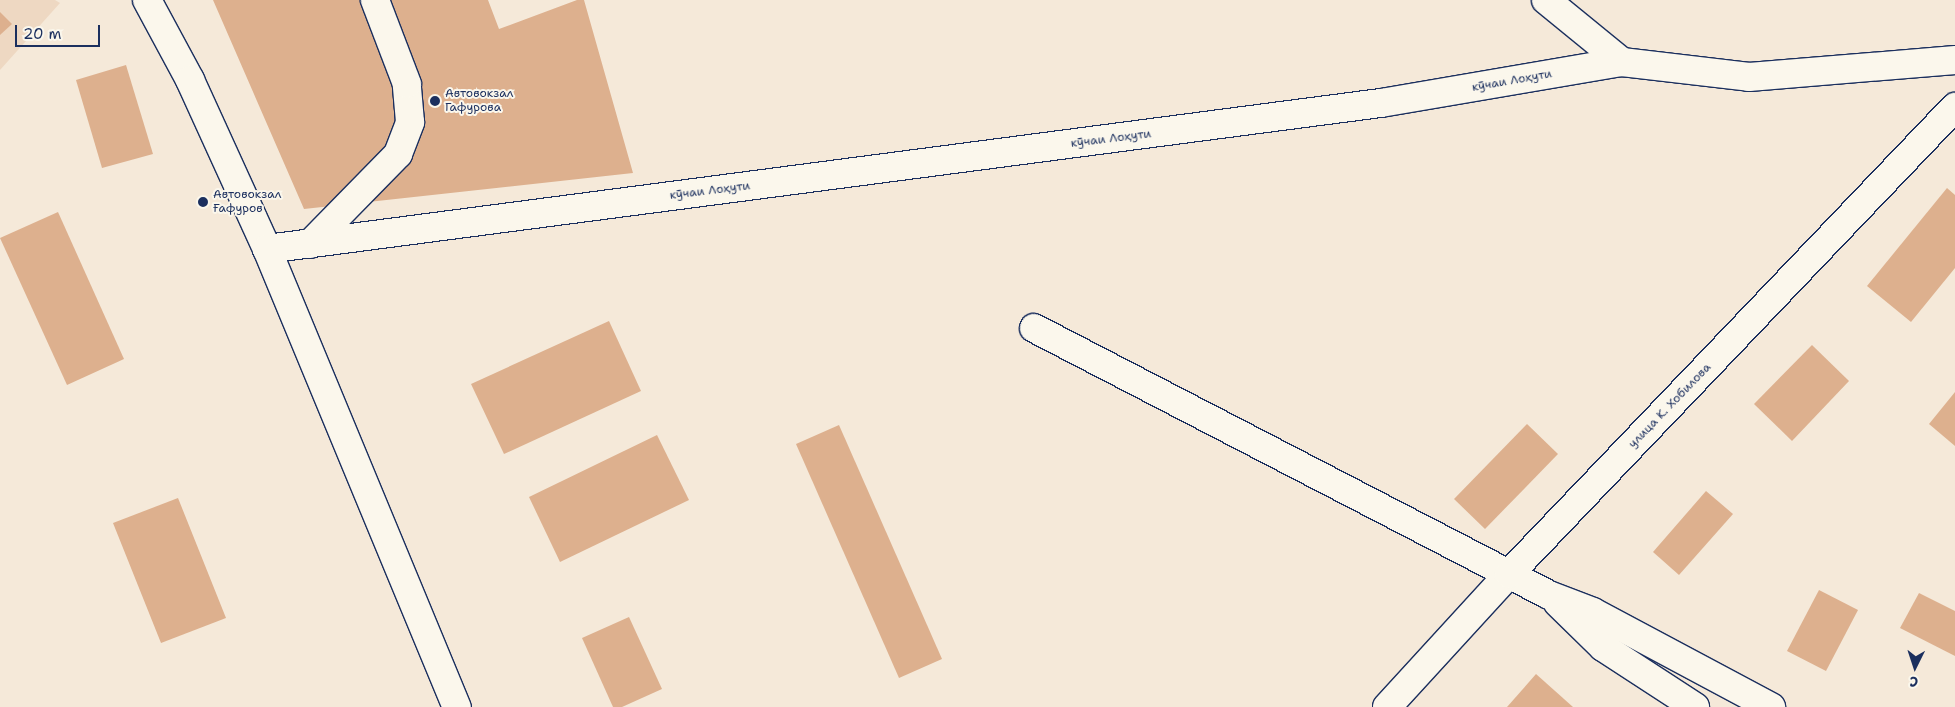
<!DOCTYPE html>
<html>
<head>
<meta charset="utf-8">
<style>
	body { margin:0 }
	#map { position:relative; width:1955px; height:707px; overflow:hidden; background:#f5e9d9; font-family:"Shantell Sans",sans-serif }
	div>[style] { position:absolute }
	.built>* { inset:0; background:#eed8c2 }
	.building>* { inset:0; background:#ddb08e }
	.roads { filter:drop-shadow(1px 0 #1b2f5e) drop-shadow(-1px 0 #1b2f5e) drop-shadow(0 1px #1b2f5e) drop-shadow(0 -1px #1b2f5e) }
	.minor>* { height:28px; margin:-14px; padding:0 14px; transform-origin:14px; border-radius:14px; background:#fbf7ec }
	.dots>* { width:14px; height:14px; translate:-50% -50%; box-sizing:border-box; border:2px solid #fbf7ec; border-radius:50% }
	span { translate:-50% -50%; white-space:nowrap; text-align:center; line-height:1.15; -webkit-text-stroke:4px #fbf7ec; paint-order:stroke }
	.street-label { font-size:12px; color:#1b2f5e }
	.poi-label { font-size:12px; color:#1b2f5e }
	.left { translate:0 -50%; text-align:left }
	.north { position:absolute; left:1890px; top:642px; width:50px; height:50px; -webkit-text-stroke:4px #fbf7ec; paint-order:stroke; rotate:184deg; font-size:14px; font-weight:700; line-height:20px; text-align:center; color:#1b2f5e }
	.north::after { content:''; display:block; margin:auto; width:18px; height:22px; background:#1b2f5e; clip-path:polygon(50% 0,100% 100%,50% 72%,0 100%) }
	.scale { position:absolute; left:15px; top:25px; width:85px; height:22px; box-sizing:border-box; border:2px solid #1b2f5e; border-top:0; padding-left:6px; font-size:15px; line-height:18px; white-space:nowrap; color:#1b2f5e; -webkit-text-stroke:4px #fbf7ec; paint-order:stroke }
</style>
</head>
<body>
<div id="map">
	<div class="built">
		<div style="clip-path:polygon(0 0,55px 0,60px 3px,0 70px)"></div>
	</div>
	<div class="building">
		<div style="clip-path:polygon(213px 0,488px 0,499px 29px,577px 0,584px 0,633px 173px,304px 209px)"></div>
		<div style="clip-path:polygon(0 12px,12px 24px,0 35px)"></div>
		<div style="clip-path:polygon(126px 65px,153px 154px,102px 168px,76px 80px)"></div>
		<div style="clip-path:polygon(1947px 188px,1955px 195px,1955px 268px,1911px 322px,1867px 286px)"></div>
		<div style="clip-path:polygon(58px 212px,124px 359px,67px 385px,0 238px)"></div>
		<div style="clip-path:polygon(609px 321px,641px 391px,504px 454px,471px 384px)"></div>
		<div style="clip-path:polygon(1812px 345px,1849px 381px,1792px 441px,1754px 404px)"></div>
		<div style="clip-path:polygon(1955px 392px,1955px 446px,1929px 424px)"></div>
		<div style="clip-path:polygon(1527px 424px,1558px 454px,1485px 529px,1454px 499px)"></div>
		<div style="clip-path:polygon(839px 425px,942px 659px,899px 678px,796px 444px)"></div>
		<div style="clip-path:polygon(657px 435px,689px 500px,560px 562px,529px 497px)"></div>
		<div style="clip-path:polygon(1706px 491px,1733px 514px,1679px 575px,1653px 552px)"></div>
		<div style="clip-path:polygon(178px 498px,226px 618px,161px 643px,113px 523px)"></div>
		<div style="clip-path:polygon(1819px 590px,1858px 610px,1826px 671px,1787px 651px)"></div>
		<div style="clip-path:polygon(1919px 593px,1955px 611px,1955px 656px,1900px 628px)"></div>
		<div style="clip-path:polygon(629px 617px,662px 689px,622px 707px,613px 707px,582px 638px)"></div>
		<div style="clip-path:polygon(1536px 674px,1573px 707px,1507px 707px)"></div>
	</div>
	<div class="roads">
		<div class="minor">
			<div style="left:147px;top:0;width:91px;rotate:61.7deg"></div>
			<div style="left:190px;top:80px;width:186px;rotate:65.5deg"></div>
			<div style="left:267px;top:249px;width:496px;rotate:67.5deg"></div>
			<div style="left:1546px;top:0;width:98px;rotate:39.2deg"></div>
			<div style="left:310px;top:244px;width:126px;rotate:-45.6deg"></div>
			<div style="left:398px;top:154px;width:34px;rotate:-69deg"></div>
			<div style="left:410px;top:122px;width:38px;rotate:-95deg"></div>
			<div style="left:407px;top:84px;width:90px;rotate:-110.9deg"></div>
			<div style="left:267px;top:249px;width:1124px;rotate:-7.47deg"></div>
			<div style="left:1381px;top:103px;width:244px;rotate:-9.7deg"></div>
			<div style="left:1622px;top:62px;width:128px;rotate:6.7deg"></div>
			<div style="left:1749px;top:77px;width:207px;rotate:-4.7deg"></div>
			<div style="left:1034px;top:328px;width:580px;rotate:27.4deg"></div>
			<div style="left:1549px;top:595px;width:47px;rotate:21.1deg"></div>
			<div style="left:1593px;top:612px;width:202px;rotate:28.1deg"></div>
			<div style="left:1558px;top:603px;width:63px;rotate:44.4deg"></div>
			<div style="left:1603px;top:647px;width:110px;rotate:33.1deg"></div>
			<div style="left:1387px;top:707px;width:180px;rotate:-47.5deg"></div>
			<div style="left:1509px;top:574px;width:646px;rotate:-46.32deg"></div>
		</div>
	</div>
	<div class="dots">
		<div style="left:435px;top:101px;background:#1b2f5e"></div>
		<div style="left:203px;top:202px;background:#1b2f5e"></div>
	</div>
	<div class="street-label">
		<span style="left:1512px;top:81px;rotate:-10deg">кӯчаи Лоҳути</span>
		<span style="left:1111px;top:139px;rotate:-7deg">кӯчаи Лоҳути</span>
		<span style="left:710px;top:191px;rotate:-7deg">кӯчаи Лоҳути</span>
		<span style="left:1670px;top:406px;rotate:-46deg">улица К. Хобилова</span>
	</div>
	<div class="poi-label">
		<span class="left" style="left:445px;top:101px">Автовокзал<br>Гафурова</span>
		<span class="left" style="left:213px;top:202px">Автовокзал<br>Ғафуров</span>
	</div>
	<div class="north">С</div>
	<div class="scale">20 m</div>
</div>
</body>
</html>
